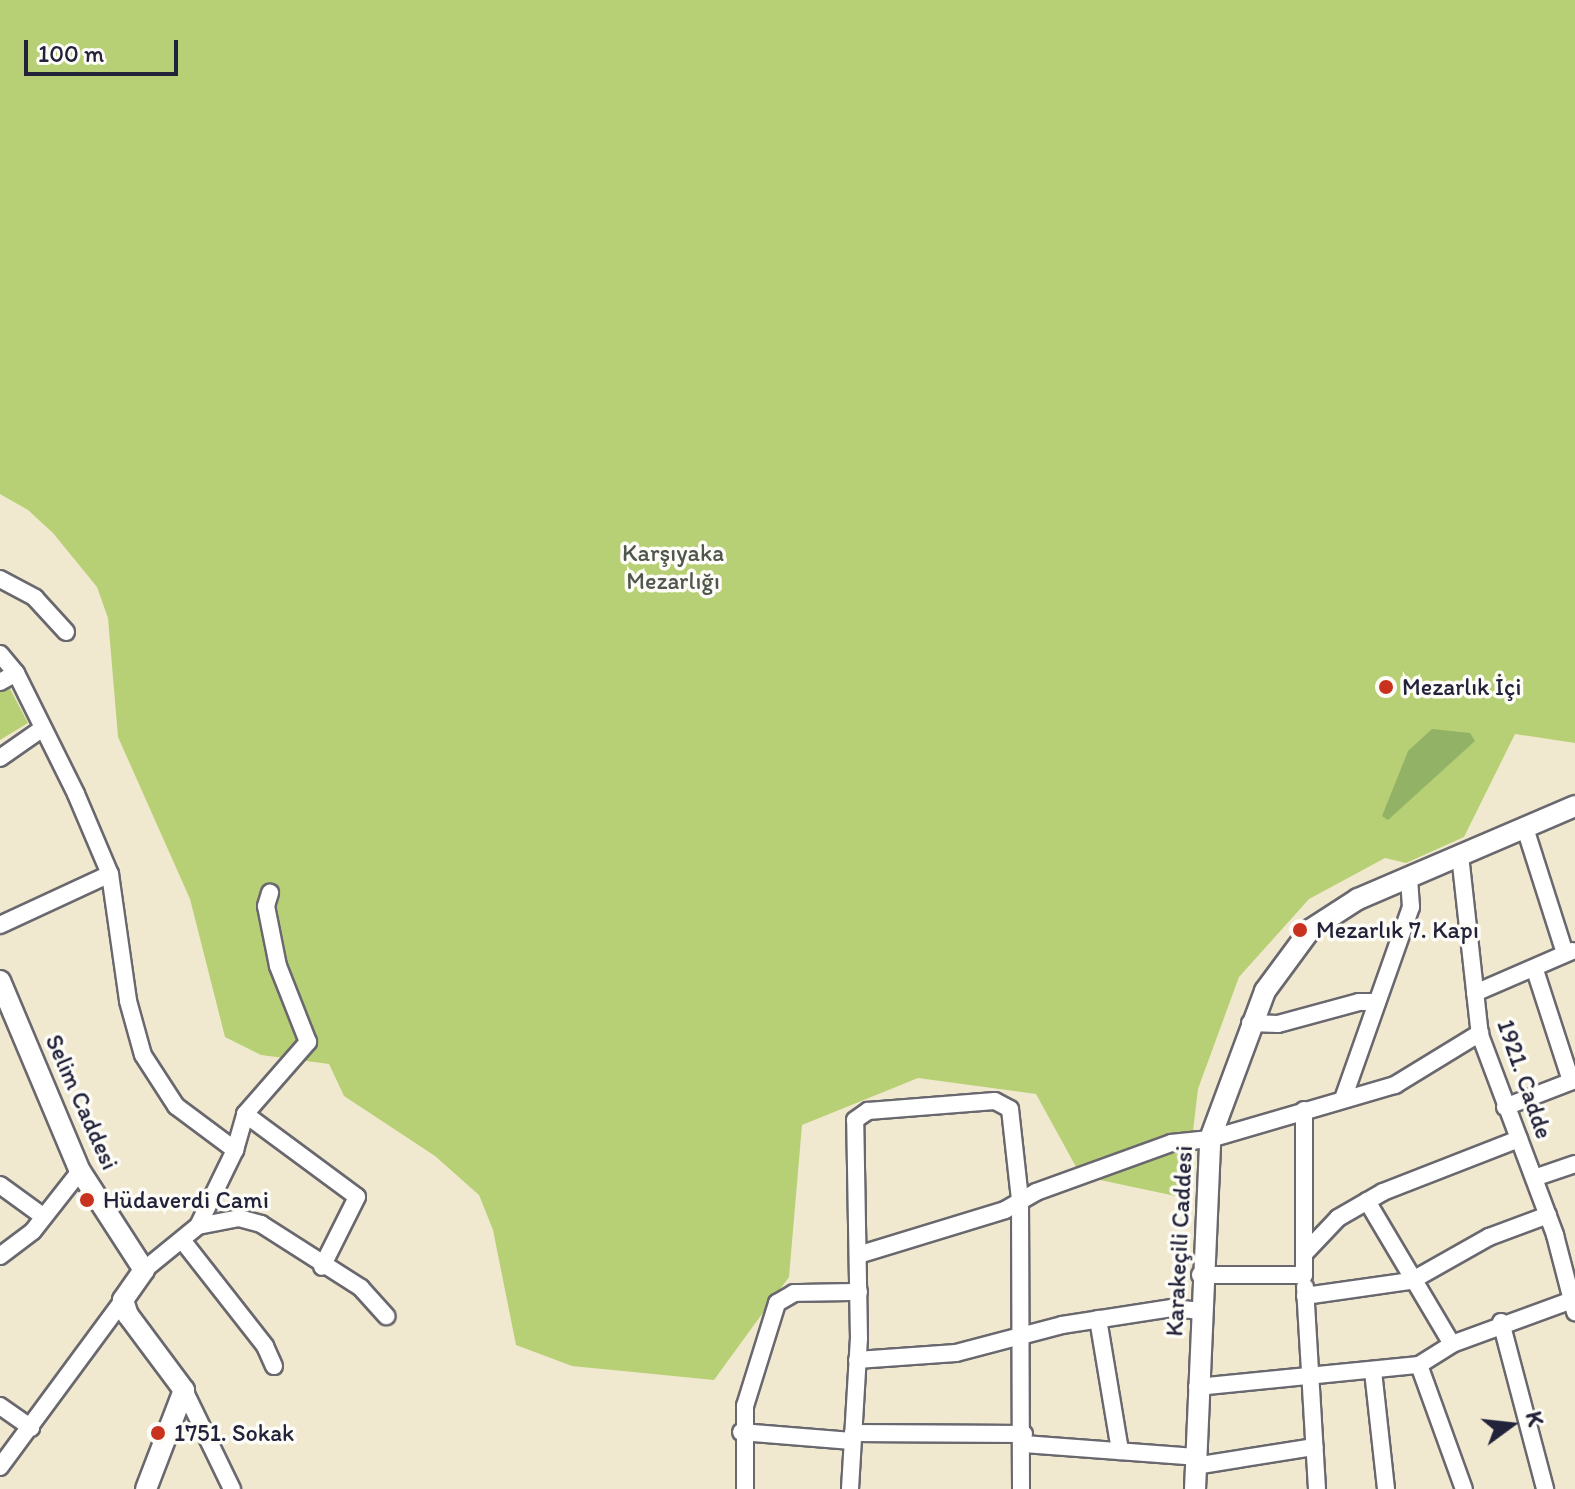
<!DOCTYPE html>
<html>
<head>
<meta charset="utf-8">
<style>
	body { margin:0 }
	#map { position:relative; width:1575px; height:1489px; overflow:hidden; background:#f0e9cf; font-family:Itim,sans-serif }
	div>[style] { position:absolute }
	.green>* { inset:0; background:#b8d075 }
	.forest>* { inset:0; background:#92b266 }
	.roads { filter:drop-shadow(2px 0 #6a686f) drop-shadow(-2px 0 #6a686f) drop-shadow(0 2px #6a686f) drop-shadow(0 -2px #6a686f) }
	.minor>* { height:16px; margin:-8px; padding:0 8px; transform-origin:8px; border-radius:8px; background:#fff }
	.major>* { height:20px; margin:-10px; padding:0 10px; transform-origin:10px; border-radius:10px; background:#fff }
	.dots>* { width:22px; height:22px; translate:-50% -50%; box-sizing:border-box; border:4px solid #fdfcf7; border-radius:50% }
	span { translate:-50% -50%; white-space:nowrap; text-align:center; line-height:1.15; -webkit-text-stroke:7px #fdfcf7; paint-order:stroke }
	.park-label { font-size:24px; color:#4f564c }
	.poi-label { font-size:24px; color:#22223b }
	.left { translate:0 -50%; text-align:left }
	.street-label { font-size:24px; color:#22223b }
	.north { position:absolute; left:1471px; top:1385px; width:80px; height:80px; -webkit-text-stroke:6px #fdfcf7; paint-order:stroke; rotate:75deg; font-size:22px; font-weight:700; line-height:32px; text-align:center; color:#22223b }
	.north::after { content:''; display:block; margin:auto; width:28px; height:36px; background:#22223b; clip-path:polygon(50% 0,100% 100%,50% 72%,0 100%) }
	.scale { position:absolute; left:24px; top:40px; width:154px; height:36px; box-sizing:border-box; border:4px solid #22223b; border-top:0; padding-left:10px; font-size:24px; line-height:28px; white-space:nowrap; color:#22223b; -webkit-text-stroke:6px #fdfcf7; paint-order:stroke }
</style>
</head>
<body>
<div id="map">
	<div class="green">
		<div style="clip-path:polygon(0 0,1575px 0,1575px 743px,1515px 734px,1464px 837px,1406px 863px,1385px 858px,1309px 899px,1239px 977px,1198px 1089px,1185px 1198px,1081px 1176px,1036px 1094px,918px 1078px,802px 1125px,789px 1277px,714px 1380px,572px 1366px,516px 1345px,493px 1230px,479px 1195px,435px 1156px,344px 1096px,329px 1064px,261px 1055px,225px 1037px,190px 899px,118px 737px,108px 618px,97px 587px,53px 533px,28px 510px,0 494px)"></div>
		<div style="clip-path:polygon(8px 685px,28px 723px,0 740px,0 689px)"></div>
	</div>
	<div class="forest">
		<div style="clip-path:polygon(1432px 729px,1470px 733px,1475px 741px,1388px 820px,1382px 816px,1408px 751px)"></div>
	</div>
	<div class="roads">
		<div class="minor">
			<div style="left:0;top:579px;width:40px;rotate:28deg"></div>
			<div style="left:35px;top:598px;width:46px;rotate:47.6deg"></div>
			<div style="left:0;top:654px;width:25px;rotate:50deg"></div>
			<div style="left:16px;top:673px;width:135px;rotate:63.6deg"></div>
			<div style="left:76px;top:794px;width:87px;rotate:67deg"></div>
			<div style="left:110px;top:874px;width:128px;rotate:81.9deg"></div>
			<div style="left:128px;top:1001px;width:56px;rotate:74.5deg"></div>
			<div style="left:143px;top:1055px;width:61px;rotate:57.1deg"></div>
			<div style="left:176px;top:1106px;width:74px;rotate:36.7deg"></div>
			<div style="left:0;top:682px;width:18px;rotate:-29deg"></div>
			<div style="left:0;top:758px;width:52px;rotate:-34.9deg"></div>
			<div style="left:1525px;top:828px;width:131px;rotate:72.3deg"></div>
			<div style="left:1460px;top:855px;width:181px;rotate:83.7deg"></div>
			<div style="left:1480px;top:1035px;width:214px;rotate:69.4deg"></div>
			<div style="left:1555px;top:1235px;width:80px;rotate:75.4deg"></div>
			<div style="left:0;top:925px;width:121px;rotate:-24.9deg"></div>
			<div style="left:1535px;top:970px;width:117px;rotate:72deg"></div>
			<div style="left:1475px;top:993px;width:106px;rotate:-23.4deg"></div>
			<div style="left:1250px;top:1023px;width:28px;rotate:2deg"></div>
			<div style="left:1278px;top:1024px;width:84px;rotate:-15.2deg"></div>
			<div style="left:1359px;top:1002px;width:18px"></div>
			<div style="left:1343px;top:1099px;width:204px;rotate:-70.5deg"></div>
			<div style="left:1411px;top:907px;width:30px;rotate:-94deg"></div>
			<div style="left:1505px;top:1107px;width:75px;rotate:-21.1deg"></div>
			<div style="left:1304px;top:1110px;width:144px;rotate:90deg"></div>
			<div style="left:245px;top:1114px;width:96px;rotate:-48.8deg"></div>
			<div style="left:308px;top:1042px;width:82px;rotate:-111.5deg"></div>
			<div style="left:278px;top:966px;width:61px;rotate:-101.3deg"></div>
			<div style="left:266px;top:906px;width:14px;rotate:-73deg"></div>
			<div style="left:1534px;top:1178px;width:43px;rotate:-18.9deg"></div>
			<div style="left:0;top:1185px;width:54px;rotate:36deg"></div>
			<div style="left:1367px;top:1201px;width:166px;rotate:59.3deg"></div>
			<div style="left:198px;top:1226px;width:85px;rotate:-64deg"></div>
			<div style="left:235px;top:1150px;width:37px;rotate:-74deg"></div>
			<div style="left:245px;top:1114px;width:139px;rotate:36.5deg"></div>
			<div style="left:357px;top:1197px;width:78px;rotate:116.6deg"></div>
			<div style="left:182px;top:1240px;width:135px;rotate:51.9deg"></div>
			<div style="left:265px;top:1346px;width:22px;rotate:66deg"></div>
			<div style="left:858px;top:1255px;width:154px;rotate:-17deg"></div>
			<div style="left:1005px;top:1210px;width:36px;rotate:-30deg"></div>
			<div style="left:1036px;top:1192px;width:144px;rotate:-19.9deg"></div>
			<div style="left:1171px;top:1143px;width:39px;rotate:-6deg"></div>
			<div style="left:1210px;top:1139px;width:193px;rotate:-16.3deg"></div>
			<div style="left:1395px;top:1085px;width:100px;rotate:-31.5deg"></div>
			<div style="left:0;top:1256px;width:41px;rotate:-37.1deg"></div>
			<div style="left:33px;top:1231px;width:76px;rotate:-51.9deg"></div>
			<div style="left:144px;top:1270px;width:70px;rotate:-39.2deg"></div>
			<div style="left:198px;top:1226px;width:42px;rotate:-11deg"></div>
			<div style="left:239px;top:1218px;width:23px;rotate:15deg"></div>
			<div style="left:261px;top:1224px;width:119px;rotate:32.6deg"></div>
			<div style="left:361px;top:1288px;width:38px;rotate:48deg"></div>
			<div style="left:1200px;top:1275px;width:104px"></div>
			<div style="left:1304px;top:1275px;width:21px;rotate:-90deg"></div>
			<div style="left:1304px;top:1254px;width:50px;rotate:-46.6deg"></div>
			<div style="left:1338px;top:1218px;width:52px;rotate:-30deg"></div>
			<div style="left:1383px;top:1192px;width:146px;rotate:-21.3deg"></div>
			<div style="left:1305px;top:1287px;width:202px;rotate:86.6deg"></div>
			<div style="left:1305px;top:1296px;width:107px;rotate:-8.1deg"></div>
			<div style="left:1411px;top:1281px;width:90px;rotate:-29.4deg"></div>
			<div style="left:1489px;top:1237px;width:63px;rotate:-20.4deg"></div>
			<div style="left:1098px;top:1319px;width:134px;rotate:80.5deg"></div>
			<div style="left:1501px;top:1322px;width:173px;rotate:75.2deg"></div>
			<div style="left:857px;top:1360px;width:99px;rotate:-4deg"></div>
			<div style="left:956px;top:1353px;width:110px;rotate:-14.8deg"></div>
			<div style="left:1062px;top:1325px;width:111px;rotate:-8.8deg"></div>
			<div style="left:1172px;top:1308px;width:27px;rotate:6deg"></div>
			<div style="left:1419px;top:1365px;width:132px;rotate:70.1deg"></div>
			<div style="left:1373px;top:1371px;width:119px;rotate:83.7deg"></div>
			<div style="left:1197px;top:1387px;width:223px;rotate:-5.7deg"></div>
			<div style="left:1419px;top:1365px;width:39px;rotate:-32deg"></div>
			<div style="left:1452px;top:1344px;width:128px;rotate:-20.1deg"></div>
			<div style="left:184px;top:1390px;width:110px;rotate:64.1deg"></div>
			<div style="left:0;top:1406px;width:38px;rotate:35deg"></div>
			<div style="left:741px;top:1432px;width:111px;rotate:4.6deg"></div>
			<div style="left:853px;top:1433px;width:171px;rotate:0.3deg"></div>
			<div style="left:1024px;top:1444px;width:172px;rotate:4.3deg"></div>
			<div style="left:1195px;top:1466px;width:121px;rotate:-9.1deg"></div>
			<div style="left:0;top:1467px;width:207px;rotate:-53.6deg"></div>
			<div style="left:745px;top:1489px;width:83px;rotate:-90deg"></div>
			<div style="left:745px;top:1406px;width:108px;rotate:-72.7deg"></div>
			<div style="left:777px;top:1303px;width:20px;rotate:-30deg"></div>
			<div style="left:794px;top:1293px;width:65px;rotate:-0.9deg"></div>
			<div style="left:850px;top:1489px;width:150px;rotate:-86.6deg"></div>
			<div style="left:859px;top:1339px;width:219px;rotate:-91deg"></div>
			<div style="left:855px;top:1120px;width:16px;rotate:-35deg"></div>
			<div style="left:868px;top:1111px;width:127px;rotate:-4.5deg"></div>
			<div style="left:995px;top:1101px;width:17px;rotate:28deg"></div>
			<div style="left:1010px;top:1109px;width:92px;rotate:83.7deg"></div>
			<div style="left:1020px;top:1200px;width:289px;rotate:89.8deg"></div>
		</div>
		<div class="major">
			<div style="left:0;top:981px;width:206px;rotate:67.2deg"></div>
			<div style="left:80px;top:1171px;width:118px;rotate:57.1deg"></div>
			<div style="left:144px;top:1270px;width:37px;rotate:125deg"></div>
			<div style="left:123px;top:1300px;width:16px;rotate:72deg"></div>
			<div style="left:128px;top:1315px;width:94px;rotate:53.3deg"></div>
			<div style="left:184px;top:1390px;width:106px;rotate:111deg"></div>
			<div style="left:1195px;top:1489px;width:350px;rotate:-87.5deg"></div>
			<div style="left:1210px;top:1139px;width:158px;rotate:-69.6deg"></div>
			<div style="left:1265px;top:991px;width:76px;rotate:-53.6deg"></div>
			<div style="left:1310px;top:930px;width:57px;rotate:-32.9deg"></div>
			<div style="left:1358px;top:899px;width:236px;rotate:-23.2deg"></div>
		</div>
	</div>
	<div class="dots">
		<div style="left:1386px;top:687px;background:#c8321e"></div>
		<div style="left:1300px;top:930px;background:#c8321e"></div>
		<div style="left:87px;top:1200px;background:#c8321e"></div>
		<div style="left:158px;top:1433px;background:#c8321e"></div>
	</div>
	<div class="park-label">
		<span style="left:673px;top:567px">Karşıyaka<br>Mezarlığı</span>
	</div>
	<div class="poi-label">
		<span class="left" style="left:1402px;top:687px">Mezarlık İçi</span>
		<span class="left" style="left:1316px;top:930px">Mezarlık 7. Kapı</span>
		<span class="left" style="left:103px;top:1200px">Hüdaverdi Cami</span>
		<span class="left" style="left:174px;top:1433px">1751. Sokak</span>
	</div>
	<div class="street-label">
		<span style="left:1525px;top:1079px;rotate:71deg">1921. Cadde</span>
		<span style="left:82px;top:1102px;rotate:66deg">Selim Caddesi</span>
		<span style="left:1179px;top:1241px;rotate:-87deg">Karakeçili Caddesi</span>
	</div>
	<div class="north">K</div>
	<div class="scale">100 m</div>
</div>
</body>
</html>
